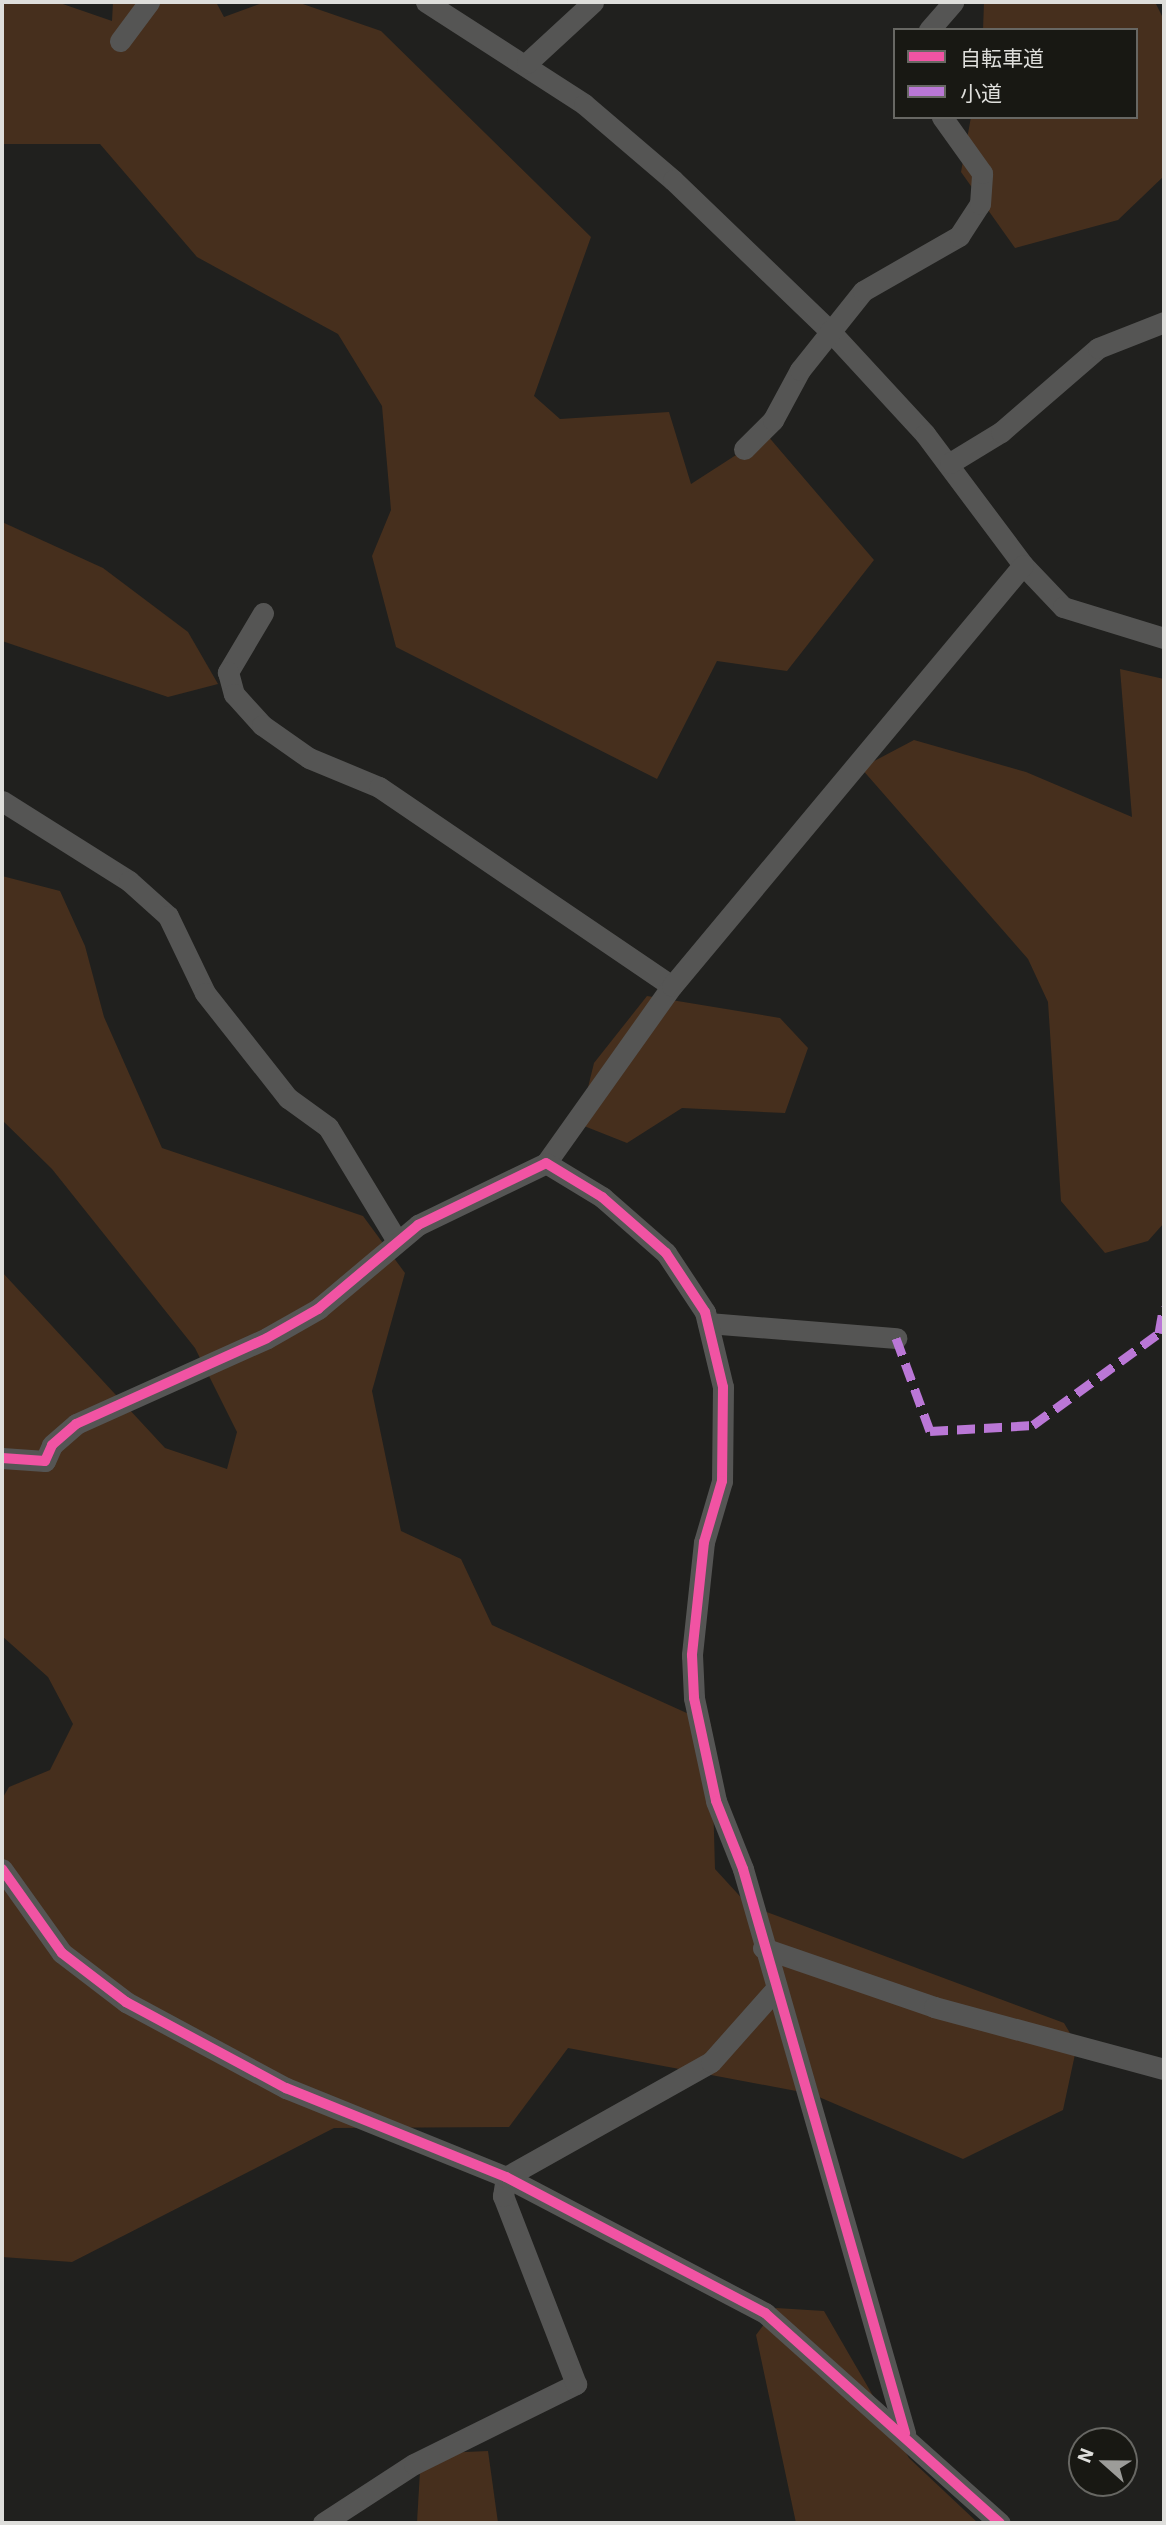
<!DOCTYPE html>
<html>
<head>
<meta charset="utf-8">
<style>
	body { margin:0 }
	#map { position:relative; width:1166px; height:2525px; overflow:hidden; background:#20201e; font-family:"IBM Plex Sans","Noto Sans JP",sans-serif }
	div>[style] { position:absolute }
	.green>* { inset:0; background:#462f1d }
	.street>* { height:21px; margin:-10.5px; padding:0 10.5px; transform-origin:10.5px; border-radius:10.5px; background:#555554 }
	.quiet>* { height:9px; margin-top:-4.5px; transform-origin:0; background:repeating-linear-gradient(90deg,#ba77d6 0 18px,transparent 0 27px) }
	.cycleway>* { height:10px; margin:-5px; padding:0 5px; transform-origin:5px; border-radius:5px; background:#f153a3 }
	span { translate:-50% -50%; white-space:nowrap; text-align:center; line-height:1.15; -webkit-text-stroke:5px #181813; paint-order:stroke }
	.frame { position:absolute; inset:0; border:4px solid #dededb; pointer-events:none }
	.legend { position:absolute; left:893px; top:28px; width:245px; height:91px; box-sizing:border-box; background:#181813; border:2px solid #676763; margin:0; padding:9px 12px; list-style:none; font-size:21px; color:#dededb }
	.legend li { display:flex; align-items:center; gap:14px; height:35px }
	.legend b { width:35px; border:2px solid #676763 }
	.north { position:absolute; left:1068px; top:2427px; width:70px; height:70px; box-sizing:border-box; background:#181813; border:2px solid #676763; border-radius:50%; rotate:291deg; font-size:19px; font-weight:700; line-height:28px; text-align:center; color:#dededb }
	.north::after { content:''; display:block; margin:auto; width:24px; height:32px; background:#9c9c99; clip-path:polygon(50% 0,100% 100%,50% 72%,0 100%) }
</style>
</head>
<body>
<div id="map">
	<div class="green">
		<div style="clip-path:polygon(2px 2px,57px 2px,112px 21px,113px 2px,216px 2px,224px 17px,265px 2px,297px 2px,381px 31px,591px 237px,534px 396px,560px 419px,669px 412px,691px 484px,767px 435px,874px 560px,787px 671px,717px 661px,657px 779px,396px 647px,372px 556px,391px 510px,382px 406px,338px 334px,197px 257px,100px 144px,2px 144px)"></div>
		<div style="clip-path:polygon(984px 2px,1155px 2px,1164px 20px,1164px 176px,1118px 220px,1015px 248px,961px 172px,971px 117px,1136px 117px,1136px 30px,983px 30px)"></div>
		<div style="clip-path:polygon(2px 522px,103px 568px,188px 632px,218px 684px,168px 697px,2px 641px)"></div>
		<div style="clip-path:polygon(1120px 669px,1164px 679px,1164px 1223px,1148px 1241px,1105px 1253px,1061px 1201px,1048px 1002px,1028px 959px,861px 768px,914px 740px,1026px 772px,1132px 817px)"></div>
		<div style="clip-path:polygon(2px 876px,60px 891px,85px 946px,104px 1017px,162px 1148px,363px 1216px,405px 1273px,372px 1391px,401px 1531px,461px 1559px,492px 1625px,711px 1724px,715px 1869px,748px 1905px,1064px 2023px,1077px 2045px,1063px 2110px,963px 2159px,812px 2094px,568px 2048px,509px 2127px,334px 2128px,72px 2262px,2px 2257px,2px 1799px,9px 1787px,50px 1770px,73px 1724px,48px 1677px,2px 1636px,2px 1272px,165px 1448px,227px 1469px,237px 1432px,195px 1348px,52px 1169px,2px 1120px)"></div>
		<div style="clip-path:polygon(647px 996px,780px 1018px,808px 1048px,785px 1113px,682px 1108px,627px 1143px,579px 1124px,594px 1063px)"></div>
		<div style="clip-path:polygon(776px 2308px,824px 2311px,909px 2458px,978px 2523px,796px 2523px,756px 2335px)"></div>
		<div style="clip-path:polygon(488px 2451px,498px 2523px,417px 2523px,421px 2454px)"></div>
	</div>
	<div class="street">
		<div style="left:426px;top:2px;width:188px;rotate:32.8deg"></div>
		<div style="left:584px;top:104px;width:117px;rotate:40.5deg"></div>
		<div style="left:673px;top:180px;width:218px;rotate:43.9deg"></div>
		<div style="left:830px;top:331px;width:140px;rotate:47.3deg"></div>
		<div style="left:925px;top:434px;width:164px;rotate:53.2deg"></div>
		<div style="left:1023px;top:565px;width:58px;rotate:46.4deg"></div>
		<div style="left:1063px;top:607px;width:106px;rotate:17.1deg"></div>
		<div style="left:929px;top:30px;width:37px;rotate:-49deg"></div>
		<div style="left:120px;top:41px;width:49px;rotate:-53.4deg"></div>
		<div style="left:527px;top:63px;width:90px;rotate:-42.7deg"></div>
		<div style="left:744px;top:449px;width:41px;rotate:-45deg"></div>
		<div style="left:773px;top:420px;width:57px;rotate:-61.6deg"></div>
		<div style="left:800px;top:370px;width:101px;rotate:-51.4deg"></div>
		<div style="left:863px;top:291px;width:111px;rotate:-29.8deg"></div>
		<div style="left:959px;top:236px;width:38px;rotate:-57deg"></div>
		<div style="left:980px;top:204px;width:31px;rotate:-86deg"></div>
		<div style="left:982px;top:173px;width:69px;rotate:-125.5deg"></div>
		<div style="left:950px;top:463px;width:60px;rotate:-31.3deg"></div>
		<div style="left:1001px;top:432px;width:128px;rotate:-40.9deg"></div>
		<div style="left:1098px;top:348px;width:71px;rotate:-21.5deg"></div>
		<div style="left:263px;top:613px;width:69px;rotate:120.7deg"></div>
		<div style="left:228px;top:672px;width:23px;rotate:75deg"></div>
		<div style="left:234px;top:694px;width:42px;rotate:47.9deg"></div>
		<div style="left:262px;top:725px;width:57px;rotate:35.1deg"></div>
		<div style="left:309px;top:758px;width:76px;rotate:22.5deg"></div>
		<div style="left:379px;top:787px;width:354px;rotate:34.2deg"></div>
		<div style="left:2px;top:801px;width:150px;rotate:32.2deg"></div>
		<div style="left:129px;top:881px;width:52px;rotate:41.9deg"></div>
		<div style="left:168px;top:916px;width:85px;rotate:64.3deg"></div>
		<div style="left:205px;top:993px;width:134px;rotate:51.7deg"></div>
		<div style="left:288px;top:1098px;width:49px;rotate:35.9deg"></div>
		<div style="left:328px;top:1127px;width:133px;rotate:58.8deg"></div>
		<div style="left:546px;top:1163px;width:217px;rotate:-54.6deg"></div>
		<div style="left:672px;top:986px;width:548px;rotate:-50.18deg"></div>
		<div style="left:708px;top:1323px;width:189px;rotate:4.6deg"></div>
		<div style="left:2px;top:1458px;width:43px;rotate:4deg"></div>
		<div style="left:45px;top:1461px;width:17px;rotate:-66deg"></div>
		<div style="left:52px;top:1445px;width:32px;rotate:-41deg"></div>
		<div style="left:76px;top:1424px;width:209px;rotate:-24.2deg"></div>
		<div style="left:267px;top:1338px;width:59px;rotate:-29.6deg"></div>
		<div style="left:318px;top:1309px;width:131px;rotate:-40deg"></div>
		<div style="left:418px;top:1225px;width:142px;rotate:-25.8deg"></div>
		<div style="left:546px;top:1163px;width:66px;rotate:31.3deg"></div>
		<div style="left:602px;top:1197px;width:85px;rotate:41.2deg"></div>
		<div style="left:666px;top:1253px;width:71px;rotate:56.5deg"></div>
		<div style="left:705px;top:1312px;width:77px;rotate:76.5deg"></div>
		<div style="left:723px;top:1387px;width:94px;rotate:90.6deg"></div>
		<div style="left:722px;top:1481px;width:64px;rotate:106.4deg"></div>
		<div style="left:704px;top:1542px;width:114px;rotate:96.1deg"></div>
		<div style="left:692px;top:1655px;width:43px;rotate:87.3deg"></div>
		<div style="left:694px;top:1698px;width:105px;rotate:77.9deg"></div>
		<div style="left:716px;top:1801px;width:73px;rotate:68.3deg"></div>
		<div style="left:743px;top:1869px;width:587px;rotate:73.97deg"></div>
		<div style="left:2px;top:1869px;width:103px;rotate:54.5deg"></div>
		<div style="left:62px;top:1953px;width:81px;rotate:37.4deg"></div>
		<div style="left:126px;top:2002px;width:182px;rotate:28.3deg"></div>
		<div style="left:286px;top:2088px;width:237px;rotate:22deg"></div>
		<div style="left:506px;top:2177px;width:293px;rotate:27.7deg"></div>
		<div style="left:765px;top:2313px;width:315px;rotate:41.8deg"></div>
		<div style="left:763px;top:1948px;width:181px;rotate:19deg"></div>
		<div style="left:934px;top:2007px;width:238px;rotate:15.1deg"></div>
		<div style="left:323px;top:2523px;width:108px;rotate:-33deg"></div>
		<div style="left:414px;top:2464px;width:181px;rotate:-26.3deg"></div>
		<div style="left:576px;top:2384px;width:202px;rotate:-111.2deg"></div>
		<div style="left:503px;top:2196px;width:19px;rotate:-81deg"></div>
		<div style="left:506px;top:2177px;width:235px;rotate:-29.3deg"></div>
		<div style="left:711px;top:2062px;width:95px;rotate:-48.4deg"></div>
	</div>
	<div class="quiet">
		<div style="left:896px;top:1338px;width:99px;rotate:69.9deg"></div>
		<div style="left:930px;top:1431px;width:103px;rotate:-3.3deg"></div>
		<div style="left:1033px;top:1425px;width:156px;rotate:-36.1deg"></div>
		<div style="left:1159px;top:1333px;width:27px;rotate:-80deg"></div>
	</div>
	<div class="cycleway">
		<div style="left:2px;top:1458px;width:43px;rotate:4deg"></div>
		<div style="left:45px;top:1461px;width:17px;rotate:-66deg"></div>
		<div style="left:52px;top:1445px;width:32px;rotate:-41deg"></div>
		<div style="left:76px;top:1424px;width:209px;rotate:-24.2deg"></div>
		<div style="left:267px;top:1338px;width:59px;rotate:-29.6deg"></div>
		<div style="left:318px;top:1309px;width:131px;rotate:-40deg"></div>
		<div style="left:418px;top:1225px;width:142px;rotate:-25.8deg"></div>
		<div style="left:546px;top:1163px;width:66px;rotate:31.3deg"></div>
		<div style="left:602px;top:1197px;width:85px;rotate:41.2deg"></div>
		<div style="left:666px;top:1253px;width:71px;rotate:56.5deg"></div>
		<div style="left:705px;top:1312px;width:77px;rotate:76.5deg"></div>
		<div style="left:723px;top:1387px;width:94px;rotate:90.6deg"></div>
		<div style="left:722px;top:1481px;width:64px;rotate:106.4deg"></div>
		<div style="left:704px;top:1542px;width:114px;rotate:96.1deg"></div>
		<div style="left:692px;top:1655px;width:43px;rotate:87.3deg"></div>
		<div style="left:694px;top:1698px;width:105px;rotate:77.9deg"></div>
		<div style="left:716px;top:1801px;width:73px;rotate:68.3deg"></div>
		<div style="left:743px;top:1869px;width:587px;rotate:73.97deg"></div>
		<div style="left:2px;top:1869px;width:103px;rotate:54.5deg"></div>
		<div style="left:62px;top:1953px;width:81px;rotate:37.4deg"></div>
		<div style="left:126px;top:2002px;width:182px;rotate:28.3deg"></div>
		<div style="left:286px;top:2088px;width:237px;rotate:22deg"></div>
		<div style="left:506px;top:2177px;width:293px;rotate:27.7deg"></div>
		<div style="left:765px;top:2313px;width:315px;rotate:41.8deg"></div>
	</div>
	<div class="frame"></div>
	<ul class="legend">
	<li><b style="height:9px;background:#f153a3"></b>自転車道</li>
	<li><b style="height:9px;background:#ba77d6"></b>小道</li>
	</ul>
	<div class="north">N</div>
</div>
</body>
</html>
